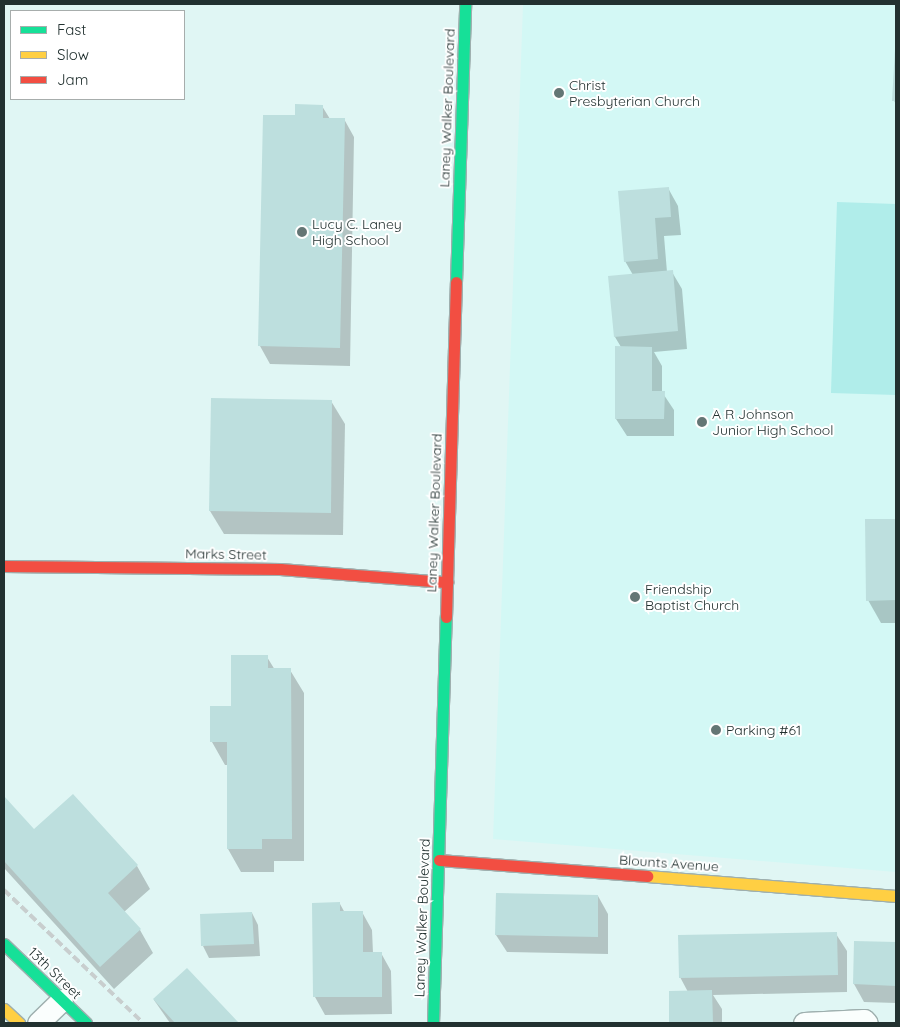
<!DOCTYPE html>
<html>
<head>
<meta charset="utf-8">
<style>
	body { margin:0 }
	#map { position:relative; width:900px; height:1027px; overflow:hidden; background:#e0f6f4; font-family:Quicksand,sans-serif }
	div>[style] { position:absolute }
	.built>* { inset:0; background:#d3f8f5 }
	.green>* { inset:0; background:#b0edea }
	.shadow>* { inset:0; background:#0003 }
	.building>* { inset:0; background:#bddfde }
	.roads { filter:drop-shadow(1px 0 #9eafae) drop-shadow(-1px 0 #9eafae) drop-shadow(0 1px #9eafae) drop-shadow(0 -1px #9eafae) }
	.street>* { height:21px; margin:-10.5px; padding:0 10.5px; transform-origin:10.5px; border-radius:10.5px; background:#fafefd }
	.fast>* { height:11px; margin:-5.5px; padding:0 5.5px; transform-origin:5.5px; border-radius:5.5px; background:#16e098 }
	.slow>* { height:11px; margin:-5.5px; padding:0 5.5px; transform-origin:5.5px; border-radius:5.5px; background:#ffcf43 }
	.jam>* { height:11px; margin:-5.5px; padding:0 5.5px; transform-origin:5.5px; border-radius:5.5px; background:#f24e42 }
	.rail>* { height:4px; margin-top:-2px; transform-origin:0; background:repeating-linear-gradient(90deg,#c8cece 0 8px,transparent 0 12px) }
	.dots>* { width:14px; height:14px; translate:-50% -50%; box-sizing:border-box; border:2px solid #fff; border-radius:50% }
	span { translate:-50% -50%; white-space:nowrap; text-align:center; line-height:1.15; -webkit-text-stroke:4px #fff; paint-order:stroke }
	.poi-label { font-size:14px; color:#223130 }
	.left { translate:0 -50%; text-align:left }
	.street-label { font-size:14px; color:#223130 }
	.frame { position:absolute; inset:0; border:5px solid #223130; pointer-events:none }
	.legend { position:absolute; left:10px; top:10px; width:175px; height:90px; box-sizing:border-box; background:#fff; border:1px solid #a7adac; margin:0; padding:6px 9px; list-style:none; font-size:15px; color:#223130 }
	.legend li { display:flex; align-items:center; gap:10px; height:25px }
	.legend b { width:25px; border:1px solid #a7adac }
</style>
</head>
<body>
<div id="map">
	<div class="built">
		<div style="clip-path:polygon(523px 4px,896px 4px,896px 872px,493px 839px)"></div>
	</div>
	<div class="green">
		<div style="clip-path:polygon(837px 202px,896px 204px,896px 395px,831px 393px)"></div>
	</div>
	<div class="shadow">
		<div style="clip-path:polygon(896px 42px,896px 105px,894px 100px)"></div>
		<div style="clip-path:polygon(322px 106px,330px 119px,344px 119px,354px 137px,350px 366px,270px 364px,260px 346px)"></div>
		<div style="clip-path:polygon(668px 188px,678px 206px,681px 235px,664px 236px,667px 272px,672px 272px,682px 289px,687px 349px,654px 352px,662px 366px,662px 392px,674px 410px,674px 436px,627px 436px,616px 419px,621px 347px,615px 337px,610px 277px,633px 275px,625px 261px)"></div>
		<div style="clip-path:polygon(331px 401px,345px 424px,343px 535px,224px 534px,210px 511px)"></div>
		<div style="clip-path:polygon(866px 520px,896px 520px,896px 623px,881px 623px,868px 600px)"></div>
		<div style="clip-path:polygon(267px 657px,275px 670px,290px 670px,304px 693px,304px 861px,274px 861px,274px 872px,241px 872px,228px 849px,228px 765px,225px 765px,212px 742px)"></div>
		<div style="clip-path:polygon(4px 797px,34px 831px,137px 866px,150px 889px,124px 912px,140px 930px,153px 953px,114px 989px,4px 868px)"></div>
		<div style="clip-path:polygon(598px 896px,608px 914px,608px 954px,507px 952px,496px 935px)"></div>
		<div style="clip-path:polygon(340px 904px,345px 913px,362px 912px,372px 930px,373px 953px,381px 953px,391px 971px,392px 1014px,325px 1015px,315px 997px)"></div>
		<div style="clip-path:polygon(252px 913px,258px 925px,260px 956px,209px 958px,203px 946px)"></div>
		<div style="clip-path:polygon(836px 934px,847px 951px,847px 992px,713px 995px,722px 1009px,722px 1023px,671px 1023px,670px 992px,688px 992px,680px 977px)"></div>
		<div style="clip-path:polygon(855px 942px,896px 944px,896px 1003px,864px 1002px,854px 984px)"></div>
		<div style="clip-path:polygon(187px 969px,237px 1023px,170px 1023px,154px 1000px)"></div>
	</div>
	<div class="building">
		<div style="clip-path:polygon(895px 49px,896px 49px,896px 101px,892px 101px)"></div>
		<div style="clip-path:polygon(295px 104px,323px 105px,323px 118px,345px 118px,340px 348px,258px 346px,263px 115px,295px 115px)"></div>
		<div style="clip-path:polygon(669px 187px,671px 217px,655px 218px,658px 259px,624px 262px,618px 191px)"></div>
		<div style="clip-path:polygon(673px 270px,678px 331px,614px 337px,608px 276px)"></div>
		<div style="clip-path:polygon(615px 346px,652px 347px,652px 391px,665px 391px,664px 419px,615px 419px)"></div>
		<div style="clip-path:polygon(211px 398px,332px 400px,331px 513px,209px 511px)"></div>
		<div style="clip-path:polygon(865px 519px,896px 519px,896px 600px,866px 601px)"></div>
		<div style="clip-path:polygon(231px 655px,268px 655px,268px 668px,291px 668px,292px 839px,262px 839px,262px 849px,227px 849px,227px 742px,210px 742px,210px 706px,231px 706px)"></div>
		<div style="clip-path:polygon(73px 794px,138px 865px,108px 893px,141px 929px,100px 967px,4px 861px,4px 796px,34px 829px)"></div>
		<div style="clip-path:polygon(496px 893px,598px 895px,598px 937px,495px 935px)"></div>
		<div style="clip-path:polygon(340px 902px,340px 911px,363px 911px,363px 952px,382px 952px,382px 997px,313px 997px,312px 903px)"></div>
		<div style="clip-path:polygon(252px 912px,254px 944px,201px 946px,200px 914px)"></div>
		<div style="clip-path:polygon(837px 932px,838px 975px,679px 978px,678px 935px)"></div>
		<div style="clip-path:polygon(854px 941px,896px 942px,896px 986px,853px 984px)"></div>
		<div style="clip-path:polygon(187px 968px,239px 1023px,175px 1023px,153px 999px)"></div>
		<div style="clip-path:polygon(712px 990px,713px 1023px,669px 1023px,669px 991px)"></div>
	</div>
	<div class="roads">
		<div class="street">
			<div style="left:38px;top:1023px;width:33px;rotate:-44deg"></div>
			<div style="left:804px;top:1023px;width:60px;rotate:-2.9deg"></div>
			<div style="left:864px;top:1020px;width:4px;rotate:45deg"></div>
		</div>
		<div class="fast">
			<div style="left:456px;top:282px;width:278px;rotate:-88.1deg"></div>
			<div style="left:4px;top:944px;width:114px;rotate:43.9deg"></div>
			<div style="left:433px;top:1023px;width:406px;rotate:-88.2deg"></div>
		</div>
		<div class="slow">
			<div style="left:647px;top:876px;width:250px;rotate:4.6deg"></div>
			<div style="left:4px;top:1009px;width:21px;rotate:43deg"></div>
		</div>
		<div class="jam">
			<div style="left:4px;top:566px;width:276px;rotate:0.6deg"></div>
			<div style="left:280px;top:569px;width:168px;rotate:4.5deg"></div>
			<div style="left:446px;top:617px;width:335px;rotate:-88.3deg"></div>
			<div style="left:439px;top:860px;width:209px;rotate:4.4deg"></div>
		</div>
	</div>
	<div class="rail">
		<div style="left:4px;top:890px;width:192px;rotate:43.7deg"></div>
	</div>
	<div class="dots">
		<div style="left:559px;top:93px;background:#647675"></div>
		<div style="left:302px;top:232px;background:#647675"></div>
		<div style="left:702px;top:422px;background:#647675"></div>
		<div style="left:635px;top:597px;background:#647675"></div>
		<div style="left:716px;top:730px;background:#647675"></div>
	</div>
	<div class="poi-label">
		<span class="left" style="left:569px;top:93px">Christ<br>Presbyterian Church</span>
		<span class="left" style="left:312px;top:232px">Lucy C. Laney<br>High School</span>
		<span class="left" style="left:712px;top:422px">A R Johnson<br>Junior High School</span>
		<span class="left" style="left:645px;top:597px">Friendship<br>Baptist Church</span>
		<span class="left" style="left:726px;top:730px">Parking #61</span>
	</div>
	<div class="street-label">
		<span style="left:447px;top:108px;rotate:-88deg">Laney Walker Boulevard</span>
		<span style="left:434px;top:513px;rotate:-88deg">Laney Walker Boulevard</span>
		<span style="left:226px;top:554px;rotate:1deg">Marks Street</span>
		<span style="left:669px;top:863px;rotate:4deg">Blounts Avenue</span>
		<span style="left:422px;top:918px;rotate:-88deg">Laney Walker Boulevard</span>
		<span style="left:55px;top:973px;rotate:44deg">13th Street</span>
	</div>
	<div class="frame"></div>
	<ul class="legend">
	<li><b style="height:6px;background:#16e098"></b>Fast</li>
	<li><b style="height:6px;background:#ffcf43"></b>Slow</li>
	<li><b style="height:6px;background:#f24e42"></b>Jam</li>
	</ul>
</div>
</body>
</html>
